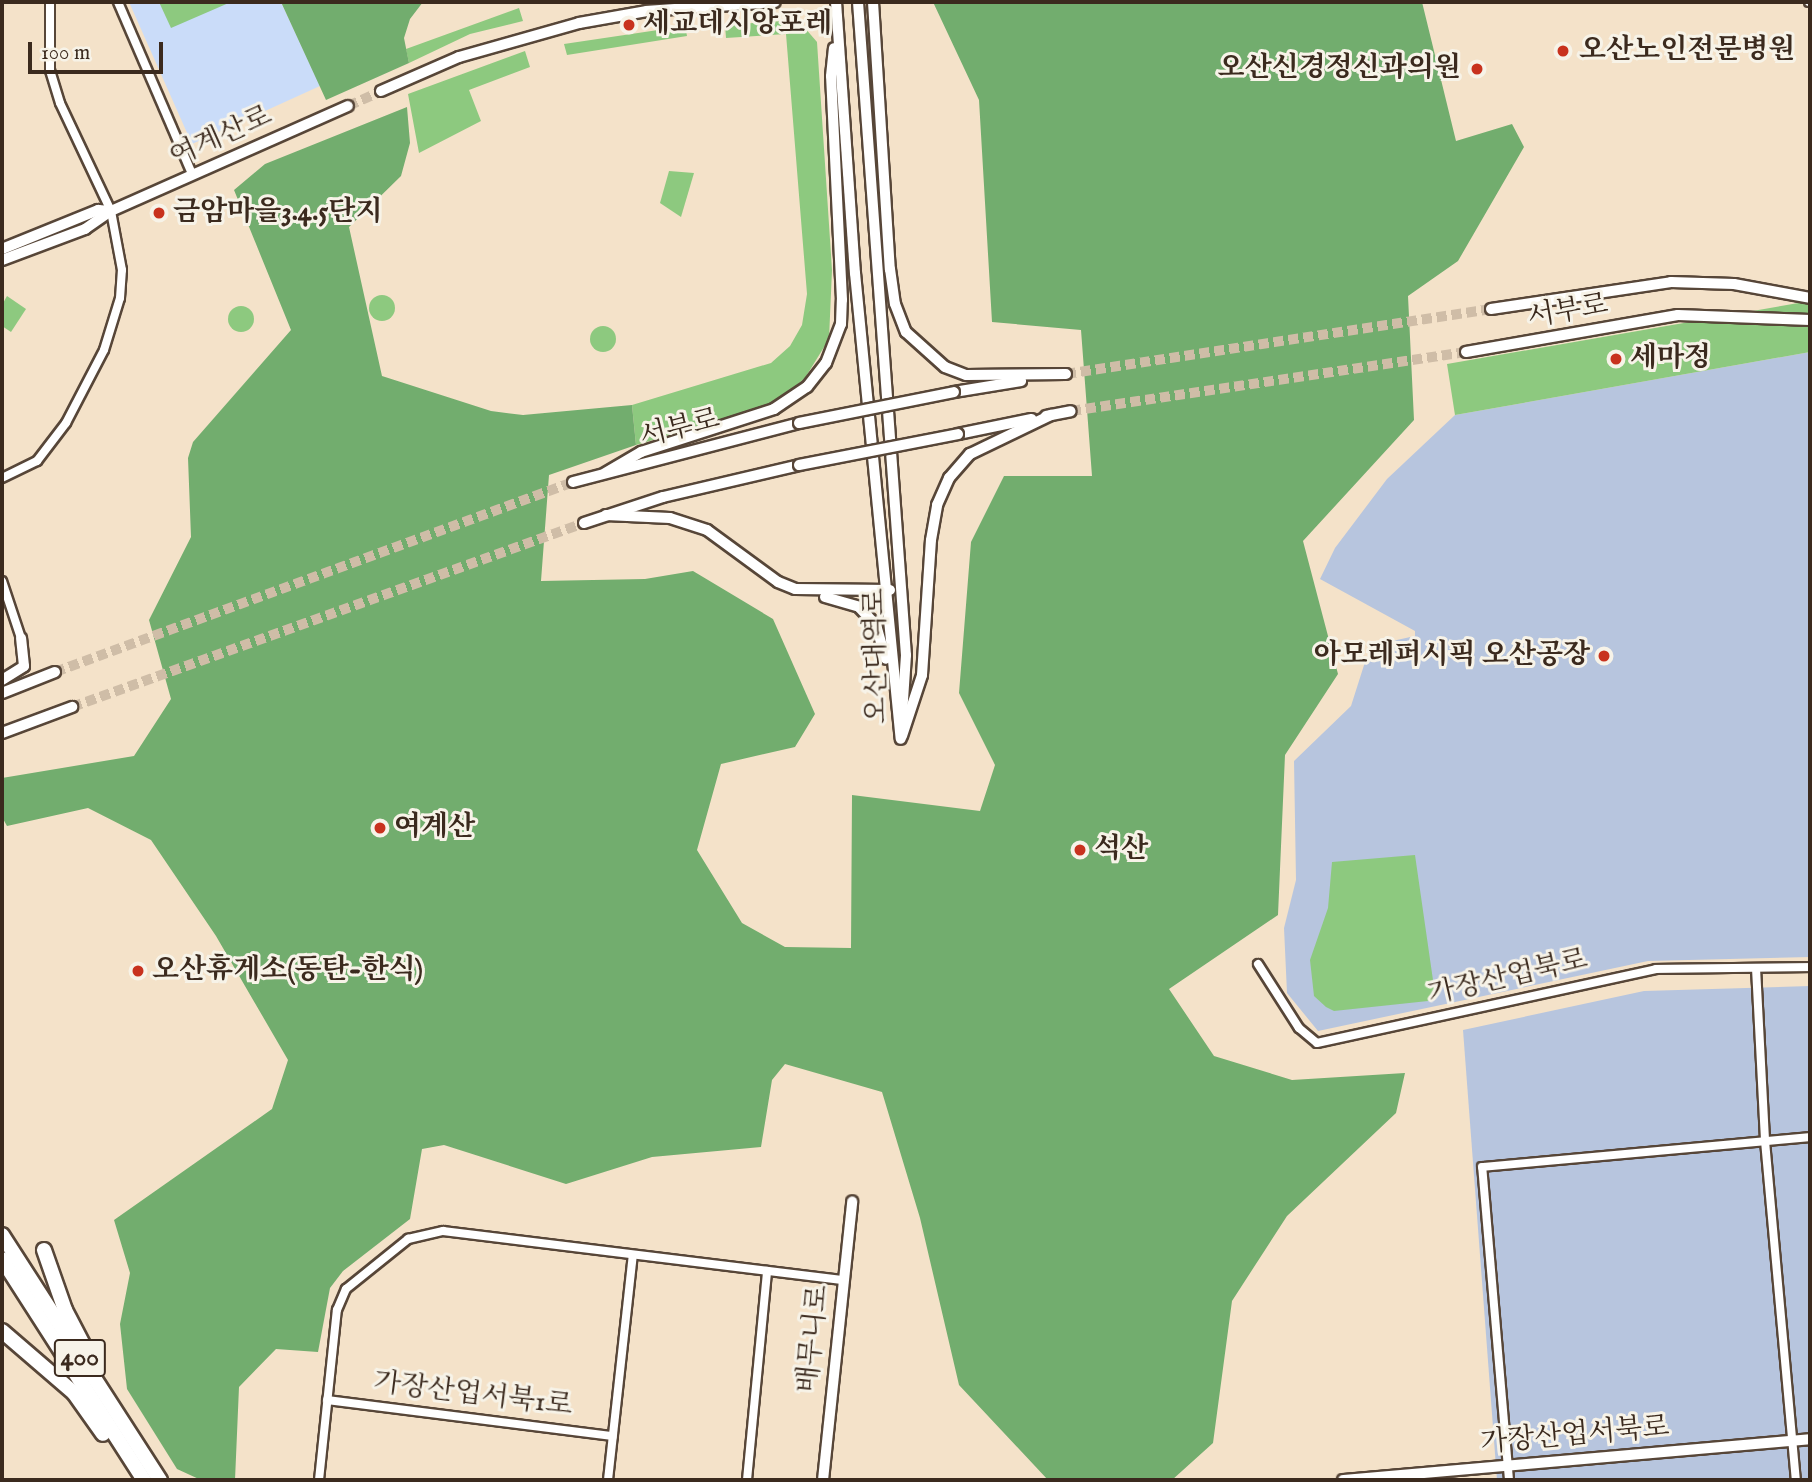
<!DOCTYPE html>
<html>
<head>
<meta charset="utf-8">
<style>
	body { margin:0 }
	#map { position:relative; width:1812px; height:1482px; overflow:hidden; background:#f4e2c9; font-family:"IM FELL English","Noto Serif KR",serif }
	div>[style] { position:absolute }
	.built>* { inset:0; background:#cadcf9 }
	.industrial>* { inset:0; background:#b7c5de }
	.green>* { inset:0; background:#8dc97f }
	.round { border-radius:50% }
	.forest>* { inset:0; background:#72ad6e }
	.tertiary-tunnel>* { height:10px; margin-top:-5px; transform-origin:0; background:repeating-linear-gradient(90deg,#cfbda7 0 10px,transparent 0 15px) }
	.secondary-tunnel>* { height:10px; margin-top:-5px; transform-origin:0; background:repeating-linear-gradient(90deg,#cfbda7 0 10px,transparent 0 15px) }
	.roads { filter:drop-shadow(2px 0 #574638) drop-shadow(-2px 0 #574638) drop-shadow(0 2px #574638) drop-shadow(0 -2px #574638) }
	.minor>* { height:8px; margin:-4px; padding:0 4px; transform-origin:4px; border-radius:4px; background:#fff }
	.tertiary>* { height:10px; margin:-5px; padding:0 5px; transform-origin:5px; border-radius:5px; background:#fff }
	.secondary>* { height:10px; margin:-5px; padding:0 5px; transform-origin:5px; border-radius:5px; background:#fff }
	.motorway>* { height:14px; margin:-7px; padding:0 7px; transform-origin:7px; border-radius:7px; background:#fff }
	.bridges { filter:drop-shadow(2px 0 #574638) drop-shadow(-2px 0 #574638) drop-shadow(0 2px #574638) drop-shadow(0 -2px #574638) }
	.secondary-bridge>* { height:10px; margin:-5px; padding:0 5px; transform-origin:5px; border-radius:5px; background:#fff }
	.dots>* { width:19px; height:19px; translate:-50% -50%; box-sizing:border-box; border:4px solid #f7f3e8; border-radius:50% }
	span { translate:-50% -50%; white-space:nowrap; text-align:center; line-height:1.15; -webkit-text-stroke:6px #f7f3e8; paint-order:stroke }
	.shield-label span { padding:2px 5px; background:#f7f3e8; border:2px solid; border-radius:5px; -webkit-text-stroke-width:0 }
	.shield-label { font-size:26px; color:#3b2a1e; font-weight:700 }
	.poi-label { font-size:28px; color:#3b2a1e; font-weight:700 }
	.left { translate:0 -50%; text-align:left }
	.right { translate:-100% -50%; text-align:right }
	.street-label { font-size:28px; color:#3b2a1e }
	.frame { position:absolute; inset:0; border:4px solid #3b2a1e; pointer-events:none }
	.scale { position:absolute; left:28px; top:42px; width:135px; height:32px; box-sizing:border-box; border:4px solid #3b2a1e; border-top:0; padding-left:9px; font-size:21px; line-height:24px; white-space:nowrap; color:#3b2a1e; -webkit-text-stroke:5px #f7f3e8; paint-order:stroke }
</style>
</head>
<body>
<div id="map">
	<div class="built">
		<div style="clip-path:polygon(129px 2px,281px 2px,320px 86px,192px 144px)"></div>
	</div>
	<div class="industrial">
		<div style="clip-path:polygon(1810px 352px,1810px 957px,1648px 961px,1318px 1031px,1287px 993px,1284px 928px,1296px 880px,1294px 761px,1351px 706px,1365px 662px,1383px 643px,1415px 636px,1415px 631px,1320px 579px,1335px 548px,1387px 479px,1455px 415px)"></div>
		<div style="clip-path:polygon(1810px 986px,1810px 1480px,1497px 1480px,1463px 1030px,1644px 991px)"></div>
	</div>
	<div class="green">
		<div style="clip-path:polygon(159px 2px,231px 2px,171px 28px)"></div>
		<div style="clip-path:polygon(519px 8px,523px 21px,470px 34px,409px 63px,406px 49px)"></div>
		<div style="clip-path:polygon(798px 20px,817px 42px,832px 270px,829px 339px,805px 378px,775px 404px,636px 445px,632px 405px,771px 363px,790px 346px,802px 325px,807px 294px,786px 34px,726px 38px,725px 25px)"></div>
		<div style="clip-path:polygon(685px 26px,687px 36px,567px 55px,564px 44px)"></div>
		<div style="clip-path:polygon(525px 51px,530px 67px,469px 90px,481px 121px,419px 153px,408px 94px)"></div>
		<div style="clip-path:polygon(669px 171px,694px 173px,681px 217px,660px 203px)"></div>
		<div class="round" style="left:369px;top:295px;width:26px;height:26px"></div>
		<div style="clip-path:polygon(7px 296px,26px 309px,11px 332px,2px 326px,2px 305px)"></div>
		<div style="clip-path:polygon(1810px 301px,1810px 352px,1455px 415px,1447px 364px)"></div>
		<div class="round" style="left:228px;top:306px;width:26px;height:26px"></div>
		<div class="round" style="left:590px;top:326px;width:26px;height:26px"></div>
		<div style="clip-path:polygon(1415px 855px,1435px 994px,1428px 1001px,1334px 1011px,1326px 1007px,1314px 996px,1310px 960px,1328px 908px,1332px 862px)"></div>
	</div>
	<div class="forest">
		<div style="clip-path:polygon(281px 2px,423px 2px,410px 19px,404px 38px,409px 63px,326px 100px)"></div>
		<div style="clip-path:polygon(933px 2px,1422px 2px,1456px 141px,1512px 124px,1524px 147px,1458px 261px,1408px 296px,1414px 420px,1303px 541px,1338px 674px,1285px 755px,1278px 915px,1169px 989px,1214px 1056px,1292px 1080px,1405px 1073px,1396px 1113px,1287px 1216px,1232px 1301px,1213px 1443px,1172px 1480px,1048px 1480px,959px 1385px,920px 1218px,882px 1092px,785px 1064px,772px 1080px,761px 1147px,652px 1157px,566px 1184px,444px 1145px,422px 1149px,410px 1219px,343px 1271px,330px 1288px,318px 1352px,276px 1349px,239px 1387px,235px 1480px,201px 1480px,177px 1469px,127px 1389px,120px 1324px,130px 1273px,114px 1220px,272px 1109px,288px 1060px,216px 936px,151px 840px,88px 808px,7px 826px,2px 817px,2px 778px,134px 756px,171px 699px,149px 620px,191px 537px,188px 458px,193px 442px,291px 330px,234px 190px,265px 164px,407px 107px,410px 143px,401px 176px,349px 227px,382px 376px,491px 411px,523px 415px,632px 405px,636px 445px,549px 475px,541px 581px,645px 579px,693px 571px,773px 619px,815px 714px,795px 747px,721px 764px,697px 850px,742px 923px,785px 947px,851px 948px,852px 795px,980px 811px,995px 765px,959px 693px,971px 542px,1004px 476px,1092px 476px,1081px 330px,992px 322px,979px 100px)"></div>
	</div>
	<div class="tertiary-tunnel">
		<div style="left:348px;top:106px;width:36px;rotate:-24deg"></div>
	</div>
	<div class="secondary-tunnel">
		<div style="left:1066px;top:374px;width:430px;rotate:-8.7deg"></div>
		<div style="left:1071px;top:411px;width:399px;rotate:-8.5deg"></div>
		<div style="left:55px;top:672px;width:552px;rotate:-20.14deg"></div>
		<div style="left:72px;top:707px;width:544px;rotate:-19.77deg"></div>
	</div>
	<div class="roads">
		<div class="minor">
			<div style="left:118px;top:2px;width:187px;rotate:66.7deg"></div>
			<div style="left:1809px;top:2px;width:1px"></div>
			<div style="left:2px;top:478px;width:39px;rotate:-26deg"></div>
			<div style="left:37px;top:461px;width:48px;rotate:-52.7deg"></div>
			<div style="left:66px;top:423px;width:82px;rotate:-62.5deg"></div>
			<div style="left:104px;top:350px;width:54px;rotate:-72.9deg"></div>
			<div style="left:120px;top:298px;width:28px;rotate:-86deg"></div>
			<div style="left:122px;top:270px;width:60px;rotate:-100.6deg"></div>
			<div style="left:111px;top:211px;width:119px;rotate:-115.3deg"></div>
			<div style="left:60px;top:103px;width:34px;rotate:-107deg"></div>
			<div style="left:50px;top:70px;width:68px;rotate:-90deg"></div>
			<div style="left:2px;top:581px;width:60px;rotate:71.6deg"></div>
			<div style="left:1258px;top:964px;width:76px;rotate:57.4deg"></div>
			<div style="left:1299px;top:1028px;width:23px;rotate:40deg"></div>
			<div style="left:1317px;top:1043px;width:347px;rotate:-12.3deg"></div>
			<div style="left:1656px;top:969px;width:154px;rotate:-0.7deg"></div>
			<div style="left:1756px;top:968px;width:173px;rotate:87deg"></div>
			<div style="left:1765px;top:1141px;width:340px;rotate:84.8deg"></div>
			<div style="left:327px;top:1400px;width:288px;rotate:7.2deg"></div>
			<div style="left:319px;top:1480px;width:171px;rotate:-84deg"></div>
			<div style="left:337px;top:1310px;width:23px;rotate:-67deg"></div>
			<div style="left:346px;top:1289px;width:80px;rotate:-38.9deg"></div>
			<div style="left:408px;top:1239px;width:36px;rotate:-13deg"></div>
			<div style="left:443px;top:1231px;width:404px;rotate:7deg"></div>
			<div style="left:608px;top:1480px;width:226px;rotate:-83.7deg"></div>
			<div style="left:747px;top:1480px;width:210px;rotate:-84.5deg"></div>
			<div style="left:1509px;top:1480px;width:314px;rotate:-94.9deg"></div>
			<div style="left:1482px;top:1167px;width:329px;rotate:-5.2deg"></div>
		</div>
		<div class="tertiary">
			<div style="left:381px;top:91px;width:85px;rotate:-23.6deg"></div>
			<div style="left:459px;top:57px;width:125px;rotate:-15.8deg"></div>
			<div style="left:579px;top:23px;width:69px;rotate:-10deg"></div>
			<div style="left:647px;top:11px;width:128px;rotate:-4deg"></div>
			<div style="left:2px;top:249px;width:104px;rotate:-22.1deg"></div>
			<div style="left:98px;top:210px;width:13px;rotate:4deg"></div>
			<div style="left:2px;top:260px;width:89px;rotate:-20.5deg"></div>
			<div style="left:85px;top:229px;width:32px;rotate:-35deg"></div>
			<div style="left:111px;top:211px;width:259px;rotate:-23.9deg"></div>
			<div style="left:823px;top:1480px;width:280px;rotate:-84deg"></div>
			<div style="left:1343px;top:1480px;width:469px;rotate:-5deg"></div>
		</div>
		<div class="secondary">
			<div style="left:836px;top:2px;width:272px;rotate:86deg"></div>
			<div style="left:855px;top:273px;width:468px;rotate:84.4deg"></div>
			<div style="left:858px;top:2px;width:655px;rotate:85.8deg"></div>
			<div style="left:906px;top:655px;width:60px;rotate:93.8deg"></div>
			<div style="left:873px;top:2px;width:268px;rotate:86.4deg"></div>
			<div style="left:890px;top:269px;width:35px;rotate:82deg"></div>
			<div style="left:895px;top:304px;width:30px;rotate:69deg"></div>
			<div style="left:906px;top:332px;width:52px;rotate:41.9deg"></div>
			<div style="left:945px;top:367px;width:22px;rotate:21deg"></div>
			<div style="left:966px;top:375px;width:100px;rotate:-0.6deg"></div>
			<div style="left:1491px;top:309px;width:182px;rotate:-8.5deg"></div>
			<div style="left:1671px;top:282px;width:63px;rotate:1.8deg"></div>
			<div style="left:1734px;top:284px;width:77px;rotate:10.4deg"></div>
			<div style="left:1466px;top:352px;width:215px;rotate:-9.9deg"></div>
			<div style="left:1678px;top:315px;width:132px;rotate:2.2deg"></div>
			<div style="left:954px;top:392px;width:68px;rotate:-9.3deg"></div>
			<div style="left:1046px;top:416px;width:25px;rotate:-11deg"></div>
			<div style="left:958px;top:434px;width:75px;rotate:-11.6deg"></div>
			<div style="left:605px;top:473px;width:42px;rotate:-30.3deg"></div>
			<div style="left:641px;top:452px;width:140px;rotate:-17.9deg"></div>
			<div style="left:774px;top:409px;width:40px;rotate:-34deg"></div>
			<div style="left:807px;top:387px;width:31px;rotate:-52deg"></div>
			<div style="left:826px;top:363px;width:42px;rotate:-69deg"></div>
			<div style="left:841px;top:324px;width:24px;rotate:-88deg"></div>
			<div style="left:842px;top:300px;width:224px;rotate:-92.8deg"></div>
			<div style="left:831px;top:76px;width:28px;rotate:-84deg"></div>
			<div style="left:573px;top:482px;width:234px;rotate:-14.6deg"></div>
			<div style="left:606px;top:515px;width:64px;rotate:2.7deg"></div>
			<div style="left:670px;top:518px;width:39px;rotate:18deg"></div>
			<div style="left:707px;top:530px;width:88px;rotate:36.2deg"></div>
			<div style="left:778px;top:582px;width:18px;rotate:22deg"></div>
			<div style="left:795px;top:589px;width:95px;rotate:0.6deg"></div>
			<div style="left:584px;top:523px;width:83px;rotate:-18.2deg"></div>
			<div style="left:663px;top:497px;width:140px;rotate:-13.2deg"></div>
			<div style="left:825px;top:597px;width:35px;rotate:16deg"></div>
			<div style="left:859px;top:607px;width:25px;rotate:47deg"></div>
			<div style="left:876px;top:625px;width:35px;rotate:74deg"></div>
			<div style="left:2px;top:680px;width:26px;rotate:-32deg"></div>
			<div style="left:24px;top:666px;width:28px;rotate:-96deg"></div>
			<div style="left:2px;top:693px;width:57px;rotate:-21.6deg"></div>
			<div style="left:2px;top:733px;width:75px;rotate:-20.4deg"></div>
			<div style="left:902px;top:736px;width:64px;rotate:-71.8deg"></div>
			<div style="left:922px;top:675px;width:135px;rotate:-86.2deg"></div>
			<div style="left:931px;top:540px;width:36px;rotate:-80deg"></div>
			<div style="left:937px;top:505px;width:30px;rotate:-66deg"></div>
			<div style="left:949px;top:478px;width:32px;rotate:-49deg"></div>
			<div style="left:970px;top:454px;width:90px;rotate:-25.7deg"></div>
		</div>
		<div class="motorway">
			<div style="left:2px;top:1235px;width:292px;rotate:57.2deg"></div>
			<div style="left:44px;top:1250px;width:64px;rotate:70.7deg"></div>
			<div style="left:65px;top:1310px;width:47px;rotate:62.4deg"></div>
			<div style="left:2px;top:1259px;width:263px;rotate:57.3deg"></div>
			<div style="left:2px;top:1331px;width:95px;rotate:40.7deg"></div>
			<div style="left:74px;top:1393px;width:50px;rotate:54.7deg"></div>
		</div>
	</div>
	<div class="bridges">
		<div class="secondary-bridge">
			<div style="left:799px;top:423px;width:158px;rotate:-11.3deg"></div>
			<div style="left:799px;top:465px;width:162px;rotate:-11deg"></div>
		</div>
	</div>
	<div class="dots">
		<div style="left:629px;top:25px;background:#c8321e"></div>
		<div style="left:1563px;top:51px;background:#c8321e"></div>
		<div style="left:1477px;top:69px;background:#c8321e"></div>
		<div style="left:159px;top:213px;background:#c8321e"></div>
		<div style="left:1616px;top:359px;background:#c8321e"></div>
		<div style="left:1604px;top:656px;background:#c8321e"></div>
		<div style="left:380px;top:828px;background:#c8321e"></div>
		<div style="left:1080px;top:850px;background:#c8321e"></div>
		<div style="left:138px;top:971px;background:#c8321e"></div>
	</div>
	<div class="shield-label">
		<span style="left:80px;top:1358px">400</span>
	</div>
	<div class="poi-label">
		<span class="left" style="left:643px;top:25px">세교데시앙포레</span>
		<span class="left" style="left:1579px;top:51px">오산노인전문병원</span>
		<span class="right" style="left:1461px;top:69px">오산신경정신과의원</span>
		<span class="left" style="left:173px;top:213px">금암마을3.4.5단지</span>
		<span class="left" style="left:1630px;top:359px">세마정</span>
		<span class="right" style="left:1590px;top:656px">아모레퍼시픽 오산공장</span>
		<span class="left" style="left:394px;top:828px">여계산</span>
		<span class="left" style="left:1094px;top:850px">석산</span>
		<span class="left" style="left:152px;top:971px">오산휴게소(동탄-한식)</span>
	</div>
	<div class="street-label">
		<span style="left:221px;top:137px;rotate:-24deg">여계산로</span>
		<span style="left:1568px;top:312px;rotate:-10deg">서부로</span>
		<span style="left:680px;top:429px;rotate:-14deg">서부로</span>
		<span style="left:877px;top:656px;rotate:-91deg">오산대역로</span>
		<span style="left:1508px;top:978px;rotate:-13deg">가장산업북로</span>
		<span style="left:814px;top:1339px;rotate:-84deg">배무니로</span>
		<span style="left:473px;top:1395px;rotate:7deg">가장산업서북1로</span>
		<span style="left:1575px;top:1436px;rotate:-5deg">가장산업서북로</span>
	</div>
	<div class="frame"></div>
	<div class="scale">100 m</div>
</div>
</body>
</html>
